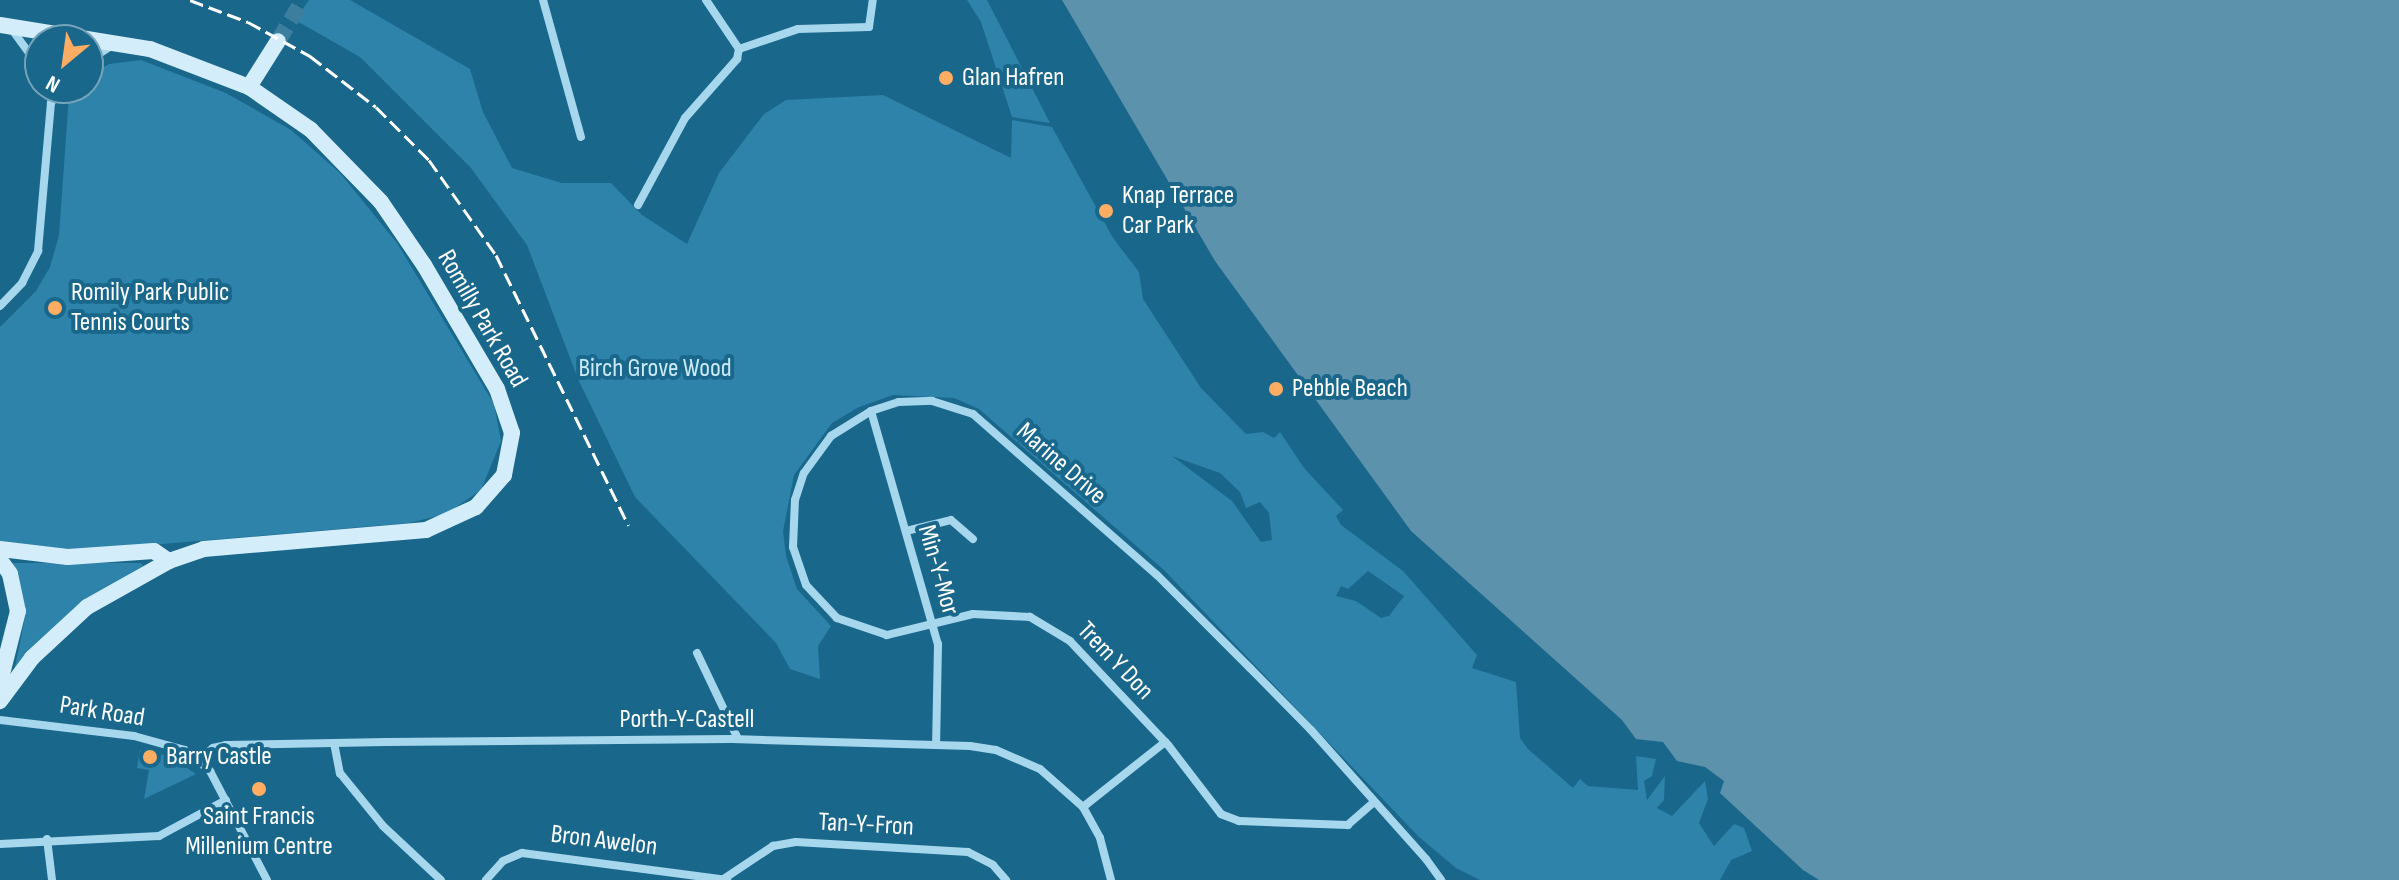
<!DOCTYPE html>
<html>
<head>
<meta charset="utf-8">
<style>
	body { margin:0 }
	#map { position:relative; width:2399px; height:880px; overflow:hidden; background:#1a678c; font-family:"Sofia Sans Condensed",sans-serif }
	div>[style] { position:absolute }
	.green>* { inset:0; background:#2d83aa }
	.water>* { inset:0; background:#5d92ac }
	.secondary-tunnel>* { height:16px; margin-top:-8px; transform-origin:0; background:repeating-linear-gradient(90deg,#3c7e9d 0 16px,transparent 0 24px) }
	.street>* { height:8px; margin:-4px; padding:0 4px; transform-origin:4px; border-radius:4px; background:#a6d7ed }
	.secondary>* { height:16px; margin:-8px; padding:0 8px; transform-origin:8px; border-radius:8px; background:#d3edfa }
	.rail>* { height:3px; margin-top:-1.5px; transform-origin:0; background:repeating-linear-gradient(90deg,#fff 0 14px,transparent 0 20px) }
	.dots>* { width:22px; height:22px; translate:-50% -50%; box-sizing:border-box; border:4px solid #1a678c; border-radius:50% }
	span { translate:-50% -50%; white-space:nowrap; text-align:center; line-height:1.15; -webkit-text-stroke:8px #1a678c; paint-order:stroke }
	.poi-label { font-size:26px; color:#fff }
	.left { translate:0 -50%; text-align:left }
	.street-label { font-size:26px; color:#fff }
	.park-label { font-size:26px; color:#ccebfa }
	.north { position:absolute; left:24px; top:24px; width:80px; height:80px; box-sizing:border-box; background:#1a678c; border:2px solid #76a4ba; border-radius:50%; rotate:209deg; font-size:22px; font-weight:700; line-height:32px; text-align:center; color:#fff }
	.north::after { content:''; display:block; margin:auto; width:28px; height:36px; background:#ffad62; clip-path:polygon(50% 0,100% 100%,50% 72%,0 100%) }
</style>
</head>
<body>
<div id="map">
	<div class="green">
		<div style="clip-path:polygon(evenodd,309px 0,350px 0,470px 69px,483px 112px,512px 168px,562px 183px,611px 183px,642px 215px,687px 244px,719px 173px,764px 114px,786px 100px,883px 95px,1011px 158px,1012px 120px,1052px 127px,1113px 238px,1139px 272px,1143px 299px,1201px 388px,1246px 434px,1263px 432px,1274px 438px,1280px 432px,1304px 468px,1343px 510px,1336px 516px,1341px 525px,1403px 571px,1477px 655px,1472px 668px,1516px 682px,1520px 738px,1528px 749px,1573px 788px,1580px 779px,1588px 786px,1638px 790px,1636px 756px,1656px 759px,1652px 776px,1644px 781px,1647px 800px,1665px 776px,1664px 800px,1657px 808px,1672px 816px,1705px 781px,1708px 799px,1699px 823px,1710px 840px,1714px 846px,1734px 824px,1744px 828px,1752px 851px,1731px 860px,1720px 880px,1480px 880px,1456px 868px,1419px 837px,1164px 570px,979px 409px,954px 398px,893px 395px,859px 407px,832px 423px,794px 475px,783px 531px,786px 556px,797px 589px,831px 626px,818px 646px,820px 679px,790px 669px,776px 643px,635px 497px,578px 379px,527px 245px,471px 168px,360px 57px,295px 20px,309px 0,1172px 456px,1220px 473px,1240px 492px,1246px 508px,1260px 502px,1269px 513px,1272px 540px,1261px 542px,1232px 501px,1172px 456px,309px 0,1368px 571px,1404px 596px,1389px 616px,1381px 618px,1356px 601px,1336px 596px,1341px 586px,1348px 589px,1368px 571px)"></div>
		<div style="clip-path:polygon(967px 0,987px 0,1050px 123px,1012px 117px,981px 22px)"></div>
		<div style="clip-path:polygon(141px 60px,226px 93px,291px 130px,340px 173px,397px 243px,494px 404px,501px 441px,481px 490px,446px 514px,409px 523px,69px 552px,0 543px,0 327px,36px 291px,50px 267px,59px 235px,69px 95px,75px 88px,88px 88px,88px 77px,109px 64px)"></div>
		<div style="clip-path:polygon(12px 563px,141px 563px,143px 566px,68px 614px,14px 672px,26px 612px)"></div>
		<div style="clip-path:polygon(140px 750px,169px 756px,196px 774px,144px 799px,149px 770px,137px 768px)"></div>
	</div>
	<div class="water">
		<div style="clip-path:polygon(1062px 0,2399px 0,2399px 880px,1819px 880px,1803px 870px,1720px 793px,1724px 781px,1705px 767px,1677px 761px,1663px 742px,1636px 739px,1622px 720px,1411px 531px,1215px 261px)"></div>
	</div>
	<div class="secondary-tunnel">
		<div style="left:278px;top:41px;width:48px;rotate:-58.6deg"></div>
	</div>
	<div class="street">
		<div style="left:543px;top:0;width:142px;rotate:74.5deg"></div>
		<div style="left:706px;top:0;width:59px;rotate:56deg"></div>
		<div style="left:10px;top:27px;width:51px;rotate:53.8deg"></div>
		<div style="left:88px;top:61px;width:30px;rotate:-33deg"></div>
		<div style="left:638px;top:205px;width:99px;rotate:-61.6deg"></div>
		<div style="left:685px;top:118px;width:79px;rotate:-48.6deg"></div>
		<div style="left:737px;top:59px;width:10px;rotate:-79deg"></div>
		<div style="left:739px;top:49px;width:62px;rotate:-18.7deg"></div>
		<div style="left:798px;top:29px;width:71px;rotate:-1.6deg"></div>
		<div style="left:869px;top:27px;width:27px;rotate:-82deg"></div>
		<div style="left:0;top:306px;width:32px;rotate:-46deg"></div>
		<div style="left:22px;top:283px;width:36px;rotate:-63deg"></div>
		<div style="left:38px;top:251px;width:149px;rotate:-85deg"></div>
		<div style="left:51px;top:103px;width:18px;rotate:-56deg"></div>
		<div style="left:871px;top:411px;width:242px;rotate:74deg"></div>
		<div style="left:938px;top:644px;width:100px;rotate:91.1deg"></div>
		<div style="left:906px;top:531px;width:46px;rotate:-13.7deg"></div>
		<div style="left:951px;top:520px;width:29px;rotate:41deg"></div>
		<div style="left:697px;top:653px;width:95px;rotate:64.5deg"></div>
		<div style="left:0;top:720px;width:135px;rotate:6.8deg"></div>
		<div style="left:134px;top:736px;width:53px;rotate:15.4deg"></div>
		<div style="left:185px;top:750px;width:33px;rotate:40deg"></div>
		<div style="left:210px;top:771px;width:123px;rotate:62.4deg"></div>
		<div style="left:334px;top:743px;width:31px;rotate:79deg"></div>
		<div style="left:340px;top:773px;width:68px;rotate:50.9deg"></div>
		<div style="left:383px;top:826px;width:79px;rotate:43deg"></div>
		<div style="left:199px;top:759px;width:18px;rotate:-38deg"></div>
		<div style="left:213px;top:748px;width:13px;rotate:-13deg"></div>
		<div style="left:226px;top:745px;width:160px;rotate:-1.1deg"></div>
		<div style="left:386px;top:742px;width:346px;rotate:-0.5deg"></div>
		<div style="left:732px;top:739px;width:238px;rotate:1.7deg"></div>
		<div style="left:970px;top:746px;width:26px;rotate:9deg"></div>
		<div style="left:996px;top:750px;width:48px;rotate:23.4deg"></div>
		<div style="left:1040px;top:769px;width:57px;rotate:41.5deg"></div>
		<div style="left:1083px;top:807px;width:35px;rotate:61deg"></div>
		<div style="left:1100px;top:838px;width:43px;rotate:75.3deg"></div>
		<div style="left:1374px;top:802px;width:35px;rotate:139deg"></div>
		<div style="left:1348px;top:825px;width:109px;rotate:-177.9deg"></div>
		<div style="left:1239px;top:821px;width:19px;rotate:-159deg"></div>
		<div style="left:1221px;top:814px;width:87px;rotate:-127.5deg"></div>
		<div style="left:1168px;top:745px;width:143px;rotate:-133.3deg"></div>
		<div style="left:1070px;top:641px;width:47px;rotate:-149deg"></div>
		<div style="left:1030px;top:617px;width:57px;rotate:-177deg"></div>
		<div style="left:973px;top:614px;width:89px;rotate:166.3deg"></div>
		<div style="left:887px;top:635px;width:53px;rotate:-161.2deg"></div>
		<div style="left:837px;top:618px;width:45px;rotate:-133.2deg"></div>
		<div style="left:806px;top:585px;width:40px;rotate:-108.9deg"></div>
		<div style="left:793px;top:547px;width:47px;rotate:-87.6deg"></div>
		<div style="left:795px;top:500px;width:28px;rotate:-72deg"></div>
		<div style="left:804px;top:473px;width:46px;rotate:-53.9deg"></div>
		<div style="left:831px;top:436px;width:47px;rotate:-32deg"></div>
		<div style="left:871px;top:411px;width:29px;rotate:-18deg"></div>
		<div style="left:899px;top:402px;width:33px;rotate:-2deg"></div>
		<div style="left:932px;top:401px;width:43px;rotate:17.6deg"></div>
		<div style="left:973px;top:414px;width:244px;rotate:41.2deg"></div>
		<div style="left:1157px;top:575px;width:132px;rotate:45deg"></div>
		<div style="left:1250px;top:668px;width:87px;rotate:45.5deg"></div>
		<div style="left:1311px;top:730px;width:173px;rotate:48.3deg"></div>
		<div style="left:1426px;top:859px;width:26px;rotate:54deg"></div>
		<div style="left:1083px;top:807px;width:105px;rotate:-38.4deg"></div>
		<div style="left:47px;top:839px;width:41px;rotate:83deg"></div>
		<div style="left:0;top:844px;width:159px;rotate:-2.9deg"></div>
		<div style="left:159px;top:836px;width:76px;rotate:-28.2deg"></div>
		<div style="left:725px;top:878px;width:58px;rotate:-33.7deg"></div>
		<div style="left:773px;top:846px;width:23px;rotate:-10deg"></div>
		<div style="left:796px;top:842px;width:172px;rotate:3.3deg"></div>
		<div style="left:968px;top:852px;width:28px;rotate:27deg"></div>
		<div style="left:993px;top:865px;width:20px;rotate:49deg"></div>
		<div style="left:486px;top:880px;width:25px;rotate:-48deg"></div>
		<div style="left:503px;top:861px;width:21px;rotate:-23deg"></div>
		<div style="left:522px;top:853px;width:207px;rotate:7.5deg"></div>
	</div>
	<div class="secondary">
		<div style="left:0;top:25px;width:152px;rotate:9.1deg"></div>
		<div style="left:150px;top:49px;width:106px;rotate:21deg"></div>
		<div style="left:249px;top:87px;width:75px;rotate:34.7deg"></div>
		<div style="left:311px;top:130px;width:100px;rotate:45.8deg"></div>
		<div style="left:381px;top:202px;width:76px;rotate:55.7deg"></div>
		<div style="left:424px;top:265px;width:144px;rotate:59.5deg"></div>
		<div style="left:497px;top:389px;width:46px;rotate:71.2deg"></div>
		<div style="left:512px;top:433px;width:43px;rotate:100.8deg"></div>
		<div style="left:504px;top:475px;width:43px;rotate:131.2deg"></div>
		<div style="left:476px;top:507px;width:55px;rotate:155.3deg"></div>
		<div style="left:426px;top:530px;width:223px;rotate:175.1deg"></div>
		<div style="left:204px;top:549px;width:37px;rotate:161deg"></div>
		<div style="left:169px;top:561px;width:94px;rotate:150.7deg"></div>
		<div style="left:87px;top:607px;width:75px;rotate:137.2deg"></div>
		<div style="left:32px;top:658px;width:54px;rotate:126.7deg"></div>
		<div style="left:249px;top:87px;width:54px;rotate:-57.8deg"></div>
		<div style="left:0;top:549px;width:68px;rotate:6.7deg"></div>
		<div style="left:68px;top:557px;width:86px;rotate:-4deg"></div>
		<div style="left:154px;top:551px;width:18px;rotate:34deg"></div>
		<div style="left:0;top:560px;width:17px;rotate:54deg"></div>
		<div style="left:10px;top:574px;width:38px;rotate:78deg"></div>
		<div style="left:18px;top:611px;width:69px;rotate:104.2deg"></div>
		<div style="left:1px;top:678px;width:13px;rotate:63deg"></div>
	</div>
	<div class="rail">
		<div style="left:190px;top:0;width:62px;rotate:20.8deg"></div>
		<div style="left:248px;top:22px;width:71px;rotate:28.7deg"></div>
		<div style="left:310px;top:56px;width:83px;rotate:37.7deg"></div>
		<div style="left:376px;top:107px;width:75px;rotate:45deg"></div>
		<div style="left:429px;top:160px;width:116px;rotate:54.8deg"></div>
		<div style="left:496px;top:255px;width:301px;rotate:63.9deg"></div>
	</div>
	<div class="dots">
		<div style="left:946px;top:78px;background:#ffad62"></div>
		<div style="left:1106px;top:211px;background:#ffad62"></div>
		<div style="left:55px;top:308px;background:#ffad62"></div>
		<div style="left:1276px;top:389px;background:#ffad62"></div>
		<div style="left:150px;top:757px;background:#ffad62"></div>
		<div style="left:259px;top:789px;background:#ffad62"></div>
	</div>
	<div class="poi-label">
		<span class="left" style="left:962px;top:78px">Glan Hafren</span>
		<span class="left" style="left:1122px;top:211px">Knap Terrace<br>Car Park</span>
		<span class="left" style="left:71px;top:308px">Romily Park Public<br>Tennis Courts</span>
		<span class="left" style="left:1292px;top:389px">Pebble Beach</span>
		<span class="left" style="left:166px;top:757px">Barry Castle</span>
		<span style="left:259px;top:832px">Saint Francis<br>Millenium Centre</span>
	</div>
	<div class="street-label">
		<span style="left:482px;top:319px;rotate:60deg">Romilly Park Road</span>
		<span style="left:1061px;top:464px;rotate:41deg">Marine Drive</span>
		<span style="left:938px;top:570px;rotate:74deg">Min-Y-Mor</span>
		<span style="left:1115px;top:661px;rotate:46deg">Trem Y Don</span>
		<span style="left:102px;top:712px;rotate:9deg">Park Road</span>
		<span style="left:687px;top:720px">Porth-Y-Castell</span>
		<span style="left:866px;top:825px;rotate:3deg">Tan-Y-Fron</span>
		<span style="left:604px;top:841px;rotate:7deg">Bron Awelon</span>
	</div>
	<div class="park-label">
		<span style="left:655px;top:369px">Birch Grove Wood</span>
	</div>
	<div class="north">N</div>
</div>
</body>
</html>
